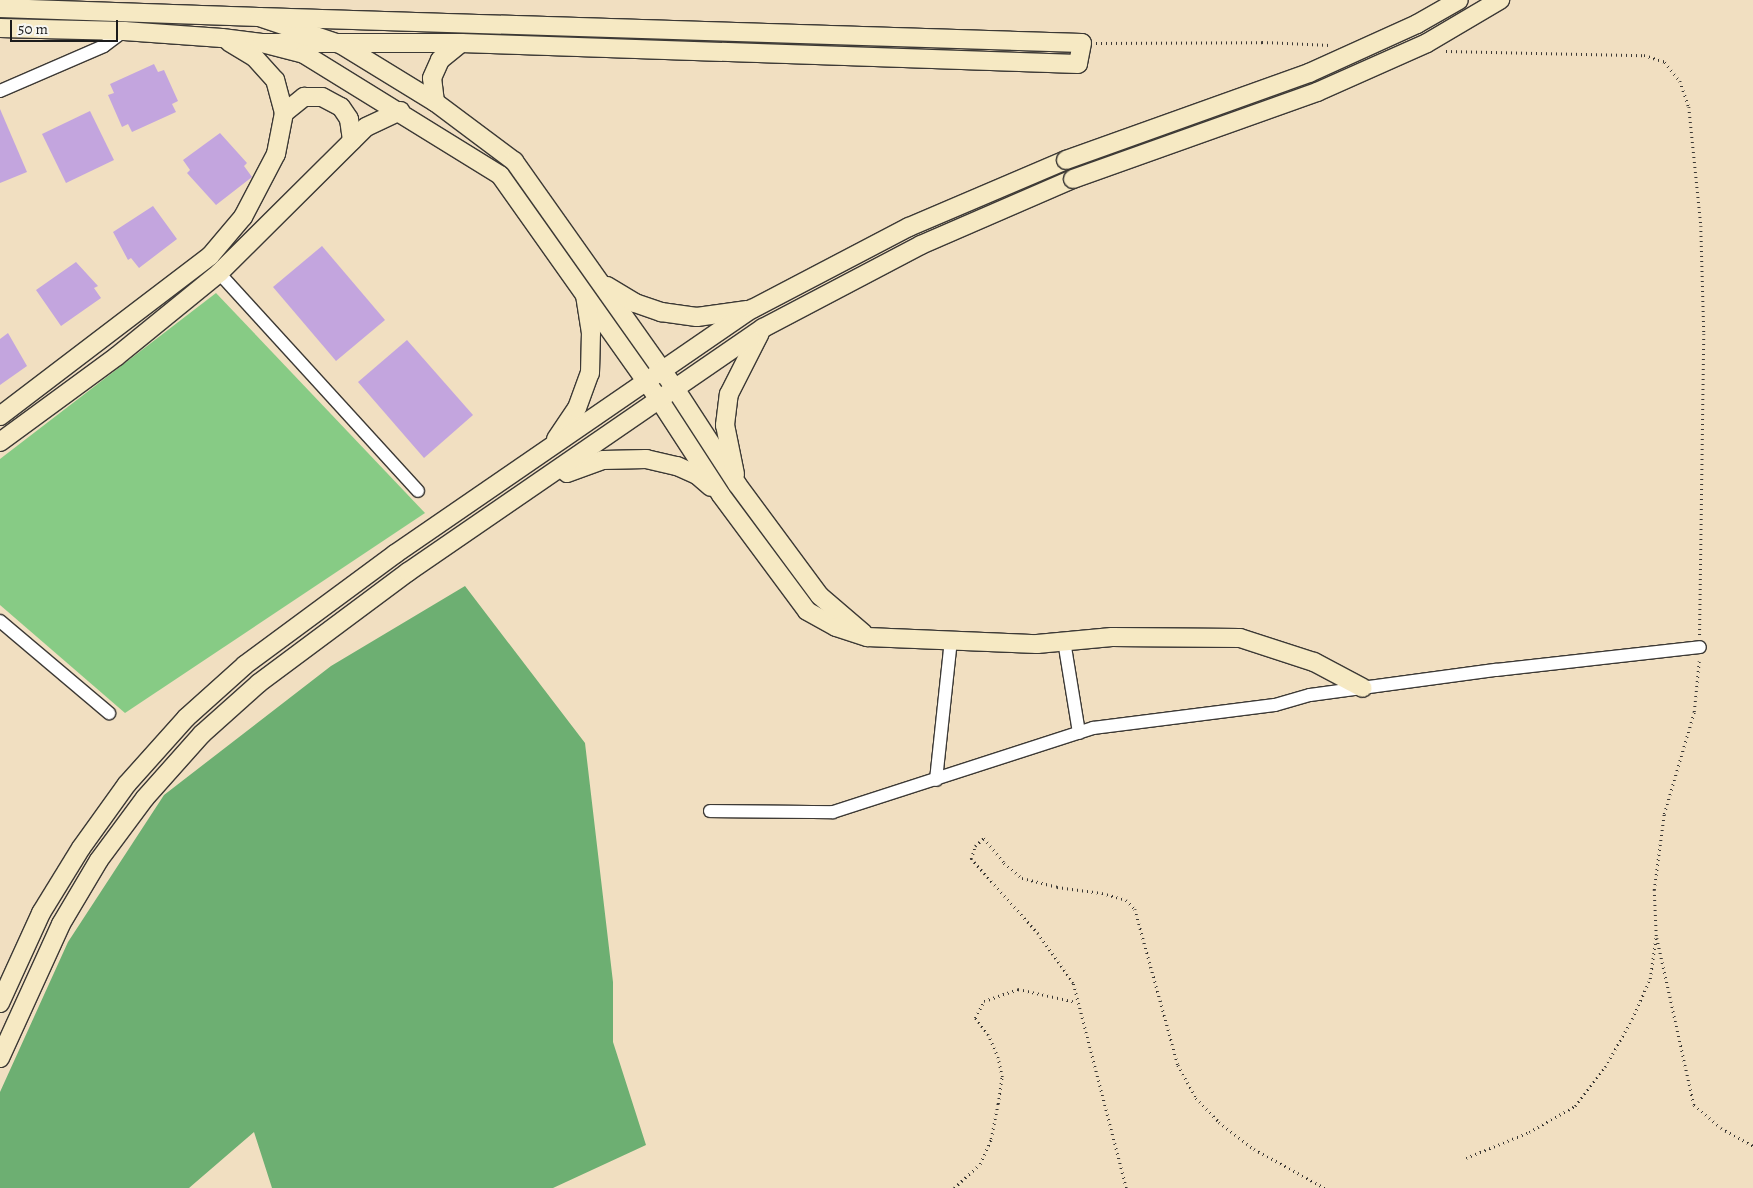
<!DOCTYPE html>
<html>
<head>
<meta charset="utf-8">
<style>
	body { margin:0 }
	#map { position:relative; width:1753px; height:1188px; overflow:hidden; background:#f1dfc1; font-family:Alegreya,serif }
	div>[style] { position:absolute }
	.green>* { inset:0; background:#87cb85 }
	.forest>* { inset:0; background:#6daf72 }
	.building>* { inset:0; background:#c3a5de }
	.path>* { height:2.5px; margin-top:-1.25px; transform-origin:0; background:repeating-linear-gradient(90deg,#3c3935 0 1px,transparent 0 5px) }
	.roads { filter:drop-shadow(1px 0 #3c3935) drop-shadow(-1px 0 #3c3935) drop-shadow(0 1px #3c3935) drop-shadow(0 -1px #3c3935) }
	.street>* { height:12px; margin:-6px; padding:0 6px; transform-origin:6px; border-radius:6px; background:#fff }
	.secondary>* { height:18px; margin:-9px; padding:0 9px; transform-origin:9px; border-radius:9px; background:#f6e9c3 }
	.bridges { filter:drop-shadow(1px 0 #3c3935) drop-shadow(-1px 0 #3c3935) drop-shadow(0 1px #3c3935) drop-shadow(0 -1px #3c3935) }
	.secondary-bridge>* { height:18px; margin:-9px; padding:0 9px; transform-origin:9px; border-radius:9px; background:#f6e9c3 }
	span { translate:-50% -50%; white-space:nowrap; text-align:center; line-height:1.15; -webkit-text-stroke:4.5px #f6f6f2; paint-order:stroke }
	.scale { position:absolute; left:10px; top:20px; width:108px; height:22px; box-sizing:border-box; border:2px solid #1c1c1c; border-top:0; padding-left:6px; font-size:15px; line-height:18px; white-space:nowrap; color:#1c1c1c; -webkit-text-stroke:4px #f6f6f2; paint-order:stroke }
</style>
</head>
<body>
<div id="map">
	<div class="green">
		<div style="clip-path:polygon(216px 293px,425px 513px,125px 713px,0 605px,0 459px)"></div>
	</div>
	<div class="forest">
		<div style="clip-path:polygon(465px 586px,585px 743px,613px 982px,613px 1042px,646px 1145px,553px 1188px,272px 1188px,254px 1132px,189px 1188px,0 1188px,0 1092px,68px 942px,164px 795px,331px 666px)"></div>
	</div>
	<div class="building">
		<div style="clip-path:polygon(154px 64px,158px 72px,164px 70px,178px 101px,172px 104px,176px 112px,132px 132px,128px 124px,122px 127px,108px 95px,114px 93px,110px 84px)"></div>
		<div style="clip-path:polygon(0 109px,27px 172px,0 183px)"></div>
		<div style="clip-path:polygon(90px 111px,114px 160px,66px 183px,42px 134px)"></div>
		<div style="clip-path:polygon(220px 133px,247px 163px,244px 166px,252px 177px,216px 205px,187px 173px,190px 170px,183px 160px)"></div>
		<div style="clip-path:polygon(153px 206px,177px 239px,139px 268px,131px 258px,128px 260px,113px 232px)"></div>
		<div style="clip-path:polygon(322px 246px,385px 320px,336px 361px,273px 287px)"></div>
		<div style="clip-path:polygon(76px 262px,98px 286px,94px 288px,101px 298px,61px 326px,36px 290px)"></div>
		<div style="clip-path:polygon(8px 333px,27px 366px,0 385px,0 339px)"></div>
		<div style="clip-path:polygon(407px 340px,473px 415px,424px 458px,358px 382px)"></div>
	</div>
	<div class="path">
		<div style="left:1096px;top:43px;width:166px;rotate:-0.3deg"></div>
		<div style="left:1262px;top:42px;width:68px;rotate:2.5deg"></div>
		<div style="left:1446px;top:51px;width:198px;rotate:1.2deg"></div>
		<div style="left:1644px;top:55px;width:22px;rotate:18deg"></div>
		<div style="left:1665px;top:62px;width:24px;rotate:52deg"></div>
		<div style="left:1680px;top:81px;width:28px;rotate:71deg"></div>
		<div style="left:1689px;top:107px;width:120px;rotate:84.2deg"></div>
		<div style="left:1701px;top:226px;width:108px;rotate:88.4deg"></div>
		<div style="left:1704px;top:334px;width:301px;rotate:90.8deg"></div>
		<div style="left:1657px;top:938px;width:171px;rotate:77.5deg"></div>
		<div style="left:1694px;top:1105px;width:35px;rotate:40deg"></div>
		<div style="left:1721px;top:1128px;width:37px;rotate:29deg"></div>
		<div style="left:1466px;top:1158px;width:68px;rotate:-22.4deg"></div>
		<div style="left:1529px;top:1132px;width:53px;rotate:-29.5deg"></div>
		<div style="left:1575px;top:1106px;width:49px;rotate:-52.4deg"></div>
		<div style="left:1605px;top:1067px;width:55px;rotate:-60.6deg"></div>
		<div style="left:1632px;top:1019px;width:44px;rotate:-65.8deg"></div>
		<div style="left:1650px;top:979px;width:43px;rotate:-82.1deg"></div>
		<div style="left:1656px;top:936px;width:46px;rotate:-92.5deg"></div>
		<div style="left:1654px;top:890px;width:77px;rotate:-82.5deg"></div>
		<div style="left:1664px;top:814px;width:106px;rotate:-73.6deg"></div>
		<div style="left:1694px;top:712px;width:51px;rotate:-84.4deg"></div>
		<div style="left:954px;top:1188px;width:35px;rotate:-43deg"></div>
		<div style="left:980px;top:1164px;width:27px;rotate:-66deg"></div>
		<div style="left:991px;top:1139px;width:36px;rotate:-79deg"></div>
		<div style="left:998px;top:1104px;width:27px;rotate:-82deg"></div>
		<div style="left:1002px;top:1077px;width:19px;rotate:-102deg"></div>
		<div style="left:998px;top:1058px;width:25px;rotate:-113deg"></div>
		<div style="left:988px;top:1035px;width:21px;rotate:-127deg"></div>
		<div style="left:975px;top:1018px;width:19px;rotate:-62deg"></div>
		<div style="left:984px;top:1001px;width:36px;rotate:-19deg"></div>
		<div style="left:1018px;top:989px;width:59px;rotate:12.6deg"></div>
		<div style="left:1126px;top:1188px;width:212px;rotate:-104.5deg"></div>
		<div style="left:1073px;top:983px;width:60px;rotate:-125.5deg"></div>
		<div style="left:1038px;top:934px;width:101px;rotate:-131.8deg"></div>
		<div style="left:971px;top:859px;width:14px;rotate:-73deg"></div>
		<div style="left:975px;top:846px;width:12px;rotate:-42deg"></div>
		<div style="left:984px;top:838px;width:32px;rotate:51deg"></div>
		<div style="left:1004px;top:863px;width:23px;rotate:40deg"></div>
		<div style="left:1022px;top:878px;width:36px;rotate:14deg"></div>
		<div style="left:1057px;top:887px;width:45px;rotate:7.6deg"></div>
		<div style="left:1102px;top:893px;width:25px;rotate:16deg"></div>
		<div style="left:1126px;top:900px;width:13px;rotate:45deg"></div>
		<div style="left:1135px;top:909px;width:162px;rotate:74.6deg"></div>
		<div style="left:1178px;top:1065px;width:38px;rotate:61deg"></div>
		<div style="left:1196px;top:1098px;width:33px;rotate:46deg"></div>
		<div style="left:1219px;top:1122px;width:44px;rotate:37.6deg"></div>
		<div style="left:1254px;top:1149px;width:81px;rotate:28.8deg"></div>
	</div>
	<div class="roads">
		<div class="street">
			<div style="left:0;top:91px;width:113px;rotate:-23.4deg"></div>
			<div style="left:104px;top:46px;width:25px;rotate:-37deg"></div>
			<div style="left:219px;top:273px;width:295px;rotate:47.6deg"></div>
			<div style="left:0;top:621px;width:143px;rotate:40.2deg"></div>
			<div style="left:1064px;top:641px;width:93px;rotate:80.7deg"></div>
			<div style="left:936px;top:780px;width:141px;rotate:-83.9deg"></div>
			<div style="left:710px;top:811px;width:123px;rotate:0.5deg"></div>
			<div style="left:833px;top:812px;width:273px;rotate:-17.9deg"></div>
			<div style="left:1093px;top:728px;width:183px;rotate:-7.2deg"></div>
			<div style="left:1275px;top:705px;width:36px;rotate:-16deg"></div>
			<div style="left:1310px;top:695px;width:188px;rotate:-7.7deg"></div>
			<div style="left:1496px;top:670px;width:205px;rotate:-6.4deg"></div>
		</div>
		<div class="secondary">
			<div style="left:0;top:8px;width:259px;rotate:2deg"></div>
			<div style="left:259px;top:17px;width:88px;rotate:18.6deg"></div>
			<div style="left:342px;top:45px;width:109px;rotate:31.5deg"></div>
			<div style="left:435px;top:102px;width:99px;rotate:36.8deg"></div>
			<div style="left:514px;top:161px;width:281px;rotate:54.7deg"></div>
			<div style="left:676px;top:390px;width:112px;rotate:57deg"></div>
			<div style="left:737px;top:484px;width:139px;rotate:53.5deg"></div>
			<div style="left:820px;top:596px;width:57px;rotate:40.7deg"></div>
			<div style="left:259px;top:17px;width:823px;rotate:1.81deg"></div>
			<div style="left:1082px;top:43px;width:21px;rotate:101deg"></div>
			<div style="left:1078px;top:64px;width:617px;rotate:-178.05deg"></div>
			<div style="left:461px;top:43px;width:199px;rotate:180deg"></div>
			<div style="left:0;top:28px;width:124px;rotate:1.4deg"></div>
			<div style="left:124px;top:31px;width:98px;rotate:4.1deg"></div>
			<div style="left:222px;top:38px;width:40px;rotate:7.1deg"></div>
			<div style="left:262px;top:43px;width:43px;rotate:14.7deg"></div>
			<div style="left:304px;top:54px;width:230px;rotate:31.7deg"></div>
			<div style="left:500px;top:175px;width:277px;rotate:54.7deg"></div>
			<div style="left:660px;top:401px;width:112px;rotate:57deg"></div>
			<div style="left:721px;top:495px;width:144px;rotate:53.4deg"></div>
			<div style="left:807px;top:611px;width:33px;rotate:29deg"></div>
			<div style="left:836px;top:627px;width:33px;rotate:18deg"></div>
			<div style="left:867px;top:637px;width:170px;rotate:2.4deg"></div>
			<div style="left:1037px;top:644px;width:75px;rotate:-5.3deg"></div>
			<div style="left:1112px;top:637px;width:128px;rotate:0.4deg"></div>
			<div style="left:1240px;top:638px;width:78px;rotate:18deg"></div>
			<div style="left:1314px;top:662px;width:55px;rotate:28deg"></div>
			<div style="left:435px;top:102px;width:24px;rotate:-97deg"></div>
			<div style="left:432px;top:78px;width:20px;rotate:-66deg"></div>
			<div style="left:440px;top:60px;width:27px;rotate:-39deg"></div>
			<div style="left:284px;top:113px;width:26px;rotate:-39deg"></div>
			<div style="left:304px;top:97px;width:18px"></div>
			<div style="left:322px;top:97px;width:21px;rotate:28deg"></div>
			<div style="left:341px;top:107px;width:14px;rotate:56deg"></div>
			<div style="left:349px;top:119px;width:22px;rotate:82deg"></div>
			<div style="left:607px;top:286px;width:33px;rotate:31deg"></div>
			<div style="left:635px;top:303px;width:28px;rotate:19deg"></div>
			<div style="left:661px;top:312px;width:36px;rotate:8deg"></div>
			<div style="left:697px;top:317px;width:49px;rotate:-8.1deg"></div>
			<div style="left:0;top:416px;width:264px;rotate:-37.3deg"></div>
			<div style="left:210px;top:256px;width:51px;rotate:-49.8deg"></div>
			<div style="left:243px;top:217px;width:71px;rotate:-62.4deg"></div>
			<div style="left:276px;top:154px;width:42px;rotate:-79deg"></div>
			<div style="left:284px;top:113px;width:34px;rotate:-105deg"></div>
			<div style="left:275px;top:80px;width:31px;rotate:-132deg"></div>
			<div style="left:254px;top:57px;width:29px;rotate:-149deg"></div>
			<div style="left:556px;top:439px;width:37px;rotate:-56deg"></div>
			<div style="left:577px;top:408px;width:37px;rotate:-70deg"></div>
			<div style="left:590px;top:373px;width:40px;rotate:-88.6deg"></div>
			<div style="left:591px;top:333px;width:37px;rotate:-99deg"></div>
			<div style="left:0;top:442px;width:145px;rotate:-36.3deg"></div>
			<div style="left:117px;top:356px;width:132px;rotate:-39.1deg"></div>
			<div style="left:219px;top:273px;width:207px;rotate:-44.8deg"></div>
			<div style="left:366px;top:127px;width:38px;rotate:-25deg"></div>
			<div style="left:567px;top:473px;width:38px;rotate:-20deg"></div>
			<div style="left:603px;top:460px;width:43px;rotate:-1.3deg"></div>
			<div style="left:646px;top:459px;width:32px;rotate:13deg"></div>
			<div style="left:677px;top:466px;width:22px;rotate:24deg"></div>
			<div style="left:697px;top:475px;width:18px;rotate:41deg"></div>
			<div style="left:735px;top:474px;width:50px;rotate:-101.5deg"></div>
			<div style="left:725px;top:425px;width:31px;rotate:-83deg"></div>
			<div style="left:729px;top:394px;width:68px;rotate:-63.1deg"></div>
			<div style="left:0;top:1003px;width:99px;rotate:-65.5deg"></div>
			<div style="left:41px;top:913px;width:76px;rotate:-58.4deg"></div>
			<div style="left:81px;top:848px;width:79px;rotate:-54.3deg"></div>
			<div style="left:127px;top:784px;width:89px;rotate:-48.2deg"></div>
			<div style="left:186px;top:718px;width:79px;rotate:-41.9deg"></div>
			<div style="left:245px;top:665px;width:187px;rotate:-36.5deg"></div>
			<div style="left:395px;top:554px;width:433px;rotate:-34.5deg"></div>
			<div style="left:752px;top:309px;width:177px;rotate:-27.6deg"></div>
			<div style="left:909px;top:227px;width:171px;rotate:-23.1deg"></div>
			<div style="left:0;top:1058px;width:147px;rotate:-65.5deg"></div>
			<div style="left:61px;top:924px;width:74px;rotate:-59.3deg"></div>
			<div style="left:99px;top:860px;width:77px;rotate:-53.4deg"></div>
			<div style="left:145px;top:798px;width:86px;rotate:-48.3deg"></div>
			<div style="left:202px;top:734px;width:76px;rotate:-41.8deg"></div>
			<div style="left:259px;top:683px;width:186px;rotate:-36.7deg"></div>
			<div style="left:408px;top:572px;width:431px;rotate:-34.5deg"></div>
			<div style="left:763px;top:328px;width:178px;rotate:-27.7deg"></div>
			<div style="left:921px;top:245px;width:166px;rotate:-23.5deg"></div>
		</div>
	</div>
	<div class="bridges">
		<div class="secondary-bridge">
			<div style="left:1066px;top:160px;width:258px;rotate:-19.7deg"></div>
			<div style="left:1309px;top:73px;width:119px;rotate:-24.4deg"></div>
			<div style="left:1417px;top:24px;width:48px;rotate:-29.7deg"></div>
			<div style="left:1073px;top:179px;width:259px;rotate:-19.6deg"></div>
			<div style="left:1317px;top:92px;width:120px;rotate:-24deg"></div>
			<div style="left:1427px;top:43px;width:85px;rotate:-30.5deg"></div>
		</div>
	</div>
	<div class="scale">50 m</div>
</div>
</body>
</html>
